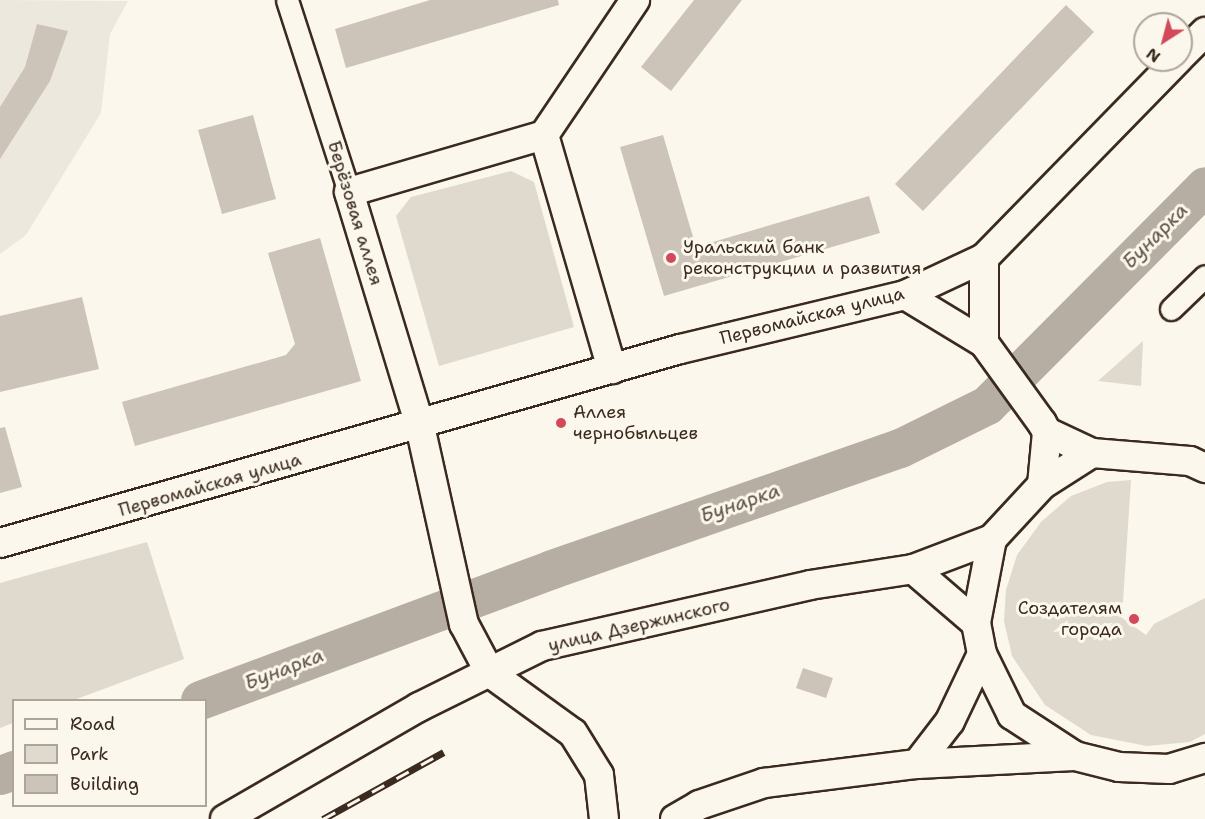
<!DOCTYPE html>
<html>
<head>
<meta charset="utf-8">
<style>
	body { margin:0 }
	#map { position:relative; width:1205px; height:819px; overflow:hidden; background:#fbf7ec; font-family:"Shantell Sans",sans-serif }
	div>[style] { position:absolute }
	.built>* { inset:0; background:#ede8dd }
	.green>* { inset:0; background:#dfd9ce }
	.river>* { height:39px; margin:-19.5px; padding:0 19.5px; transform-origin:19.5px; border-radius:19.5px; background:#b6aea2 }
	.building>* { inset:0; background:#ccc4b9 }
	.roads { filter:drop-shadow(2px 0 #3b2a1e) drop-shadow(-2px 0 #3b2a1e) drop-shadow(0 2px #3b2a1e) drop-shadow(0 -2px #3b2a1e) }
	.street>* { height:21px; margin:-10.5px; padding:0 10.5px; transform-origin:10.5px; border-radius:10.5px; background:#fbf7ec }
	.secondary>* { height:28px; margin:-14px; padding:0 14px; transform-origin:14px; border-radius:14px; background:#fbf7ec }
	.rail>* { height:7px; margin-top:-3.5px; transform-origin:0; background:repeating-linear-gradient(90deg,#fbf7ec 0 14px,#3b2a1e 0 28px); box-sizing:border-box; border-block:2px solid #3b2a1e }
	.dots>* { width:16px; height:16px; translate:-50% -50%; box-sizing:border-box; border:3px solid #fbf7ec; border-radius:50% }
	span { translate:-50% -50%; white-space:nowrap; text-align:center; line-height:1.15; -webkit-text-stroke:6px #fbf7ec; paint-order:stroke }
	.street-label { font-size:18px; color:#3b2a1e }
	.poi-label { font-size:18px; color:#3b2a1e }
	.left { translate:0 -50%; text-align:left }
	.right { translate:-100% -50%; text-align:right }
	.water-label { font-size:20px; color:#605246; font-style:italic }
	.legend { position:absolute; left:12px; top:699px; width:195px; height:108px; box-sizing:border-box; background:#fbf7ec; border:2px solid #aea59a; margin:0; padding:8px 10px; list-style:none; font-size:18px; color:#3b2a1e }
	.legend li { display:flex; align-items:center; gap:12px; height:30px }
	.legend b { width:30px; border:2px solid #aea59a }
	.north { position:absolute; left:1133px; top:12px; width:60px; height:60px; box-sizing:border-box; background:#fbf7ec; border:2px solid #aea59a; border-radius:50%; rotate:216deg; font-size:16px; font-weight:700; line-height:24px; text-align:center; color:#3b2a1e }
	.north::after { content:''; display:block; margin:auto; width:21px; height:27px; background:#d1495b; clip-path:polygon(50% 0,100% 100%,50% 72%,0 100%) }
</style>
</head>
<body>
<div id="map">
	<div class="built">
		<div style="clip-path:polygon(0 0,128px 1px,110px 34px,101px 113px,26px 235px,0 254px)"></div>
	</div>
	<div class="green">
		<div style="clip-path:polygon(511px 171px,534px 182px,574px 327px,439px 366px,396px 216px,411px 197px)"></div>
		<div style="clip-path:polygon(1143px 341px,1141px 386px,1098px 381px)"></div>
		<div style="clip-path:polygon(1131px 480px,1123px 602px,1115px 613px,1146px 635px,1154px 624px,1205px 598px,1205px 734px,1190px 742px,1147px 746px,1091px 735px,1045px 705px,1012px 656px,1004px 621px,1006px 590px,1017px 555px,1041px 522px,1071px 496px,1107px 482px)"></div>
		<div style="clip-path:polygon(147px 542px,184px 659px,74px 700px,14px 700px,13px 723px,0 728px,0 583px)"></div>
	</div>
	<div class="river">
		<div style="left:200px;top:700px;width:376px;rotate:-20.4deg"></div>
		<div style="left:552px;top:569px;width:368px;rotate:-19.2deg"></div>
		<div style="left:900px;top:448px;width:97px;rotate:-26.3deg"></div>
		<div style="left:987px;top:405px;width:309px;rotate:-45.1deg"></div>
		<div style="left:0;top:775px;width:15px;rotate:-20deg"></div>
	</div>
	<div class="building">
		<div style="clip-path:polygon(430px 0,558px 0,559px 5px,346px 68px,335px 29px)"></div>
		<div style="clip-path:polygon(694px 0,742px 0,671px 91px,641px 67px)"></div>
		<div style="clip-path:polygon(1066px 5px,1094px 32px,923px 211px,895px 184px)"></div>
		<div style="clip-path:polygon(37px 24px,68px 31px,50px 81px,0 159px,0 107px,25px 67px)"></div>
		<div style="clip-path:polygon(253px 115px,276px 199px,222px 214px,198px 130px)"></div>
		<div style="clip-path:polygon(663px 135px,696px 247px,869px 196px,880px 233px,664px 296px,620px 147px)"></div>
		<div style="clip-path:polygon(320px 238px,361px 381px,135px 446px,122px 402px,286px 355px,295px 344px,268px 253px)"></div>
		<div style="clip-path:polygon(82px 297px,99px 369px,0 392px,0 316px)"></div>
		<div style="clip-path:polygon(5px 427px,22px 487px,0 493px,0 428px)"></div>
		<div style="clip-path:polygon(803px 668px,833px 678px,826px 698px,796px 688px)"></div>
	</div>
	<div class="roads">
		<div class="street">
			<div style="left:287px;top:0;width:202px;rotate:72.1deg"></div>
			<div style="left:1171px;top:309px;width:47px;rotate:-44.1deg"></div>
		</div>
		<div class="secondary">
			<div style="left:1181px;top:56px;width:34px;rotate:-45deg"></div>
			<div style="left:544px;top:135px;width:203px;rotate:163.7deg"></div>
			<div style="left:349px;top:192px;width:245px;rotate:73.1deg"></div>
			<div style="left:420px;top:426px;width:203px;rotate:77.5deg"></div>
			<div style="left:464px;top:624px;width:55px;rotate:62deg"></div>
			<div style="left:490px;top:673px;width:102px;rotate:35.9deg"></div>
			<div style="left:573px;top:733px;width:49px;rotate:58.2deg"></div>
			<div style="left:599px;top:775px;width:44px;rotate:83.5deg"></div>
			<div style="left:544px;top:135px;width:244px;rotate:73.8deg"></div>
			<div style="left:544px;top:135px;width:163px;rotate:-56deg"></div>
			<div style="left:905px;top:295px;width:92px;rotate:31.3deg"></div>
			<div style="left:984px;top:343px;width:99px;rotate:54.1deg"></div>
			<div style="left:1042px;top:423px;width:10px;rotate:61deg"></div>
			<div style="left:1047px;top:432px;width:53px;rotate:95.4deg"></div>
			<div style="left:984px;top:343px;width:85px;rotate:-90deg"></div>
			<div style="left:1047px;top:432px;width:50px;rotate:25deg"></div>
			<div style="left:1092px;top:453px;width:98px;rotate:4.7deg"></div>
			<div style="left:1190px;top:461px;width:17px;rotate:25deg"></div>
			<div style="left:1092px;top:453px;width:59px;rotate:147.4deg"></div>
			<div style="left:1042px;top:485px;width:74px;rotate:132.8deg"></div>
			<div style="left:992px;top:539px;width:86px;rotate:100.8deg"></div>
			<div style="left:976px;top:623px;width:32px;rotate:79deg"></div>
			<div style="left:982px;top:654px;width:68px;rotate:63.8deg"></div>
			<div style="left:1012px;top:715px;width:75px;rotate:33.1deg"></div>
			<div style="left:1075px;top:756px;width:45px;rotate:14deg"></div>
			<div style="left:1119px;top:767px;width:50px;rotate:2.3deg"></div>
			<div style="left:1169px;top:769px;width:38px;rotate:-17deg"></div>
			<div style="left:0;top:543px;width:707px;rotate:-15.92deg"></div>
			<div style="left:680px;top:349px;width:231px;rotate:-13.5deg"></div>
			<div style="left:905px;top:295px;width:87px;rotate:-25.1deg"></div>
			<div style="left:984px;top:258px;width:277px;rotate:-45.7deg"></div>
			<div style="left:913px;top:569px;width:83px;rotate:40.6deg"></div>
			<div style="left:917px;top:764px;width:54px;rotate:-52.5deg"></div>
			<div style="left:950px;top:721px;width:74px;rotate:-64.5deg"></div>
			<div style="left:225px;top:819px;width:224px;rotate:-30deg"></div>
			<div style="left:419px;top:707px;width:137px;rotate:-26.4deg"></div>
			<div style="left:542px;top:646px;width:275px;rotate:-12.8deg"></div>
			<div style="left:810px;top:585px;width:104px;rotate:-8.8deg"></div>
			<div style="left:913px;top:569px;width:85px;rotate:-20.8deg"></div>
			<div style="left:675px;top:819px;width:28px;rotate:-30deg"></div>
			<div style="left:699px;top:805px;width:69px;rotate:-18.7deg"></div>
			<div style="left:764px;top:783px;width:154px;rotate:-7.1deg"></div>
			<div style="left:917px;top:764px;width:158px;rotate:-2.9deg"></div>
		</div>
	</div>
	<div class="rail">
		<div style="left:323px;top:819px;width:138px;rotate:-29deg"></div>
	</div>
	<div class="dots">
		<div style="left:671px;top:258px;background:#d1495b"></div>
		<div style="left:561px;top:423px;background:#d1495b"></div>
		<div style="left:1134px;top:619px;background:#d1495b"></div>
	</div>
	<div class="street-label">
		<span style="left:355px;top:213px;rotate:73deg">Берёзовая аллея</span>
		<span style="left:812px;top:316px;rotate:-14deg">Первомайская улица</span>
		<span style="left:210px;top:485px;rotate:-16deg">Первомайская улица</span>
		<span style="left:639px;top:625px;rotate:-13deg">улица Дзержинского</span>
	</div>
	<div class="poi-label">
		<span class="left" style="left:683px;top:258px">Уральский банк<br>реконструкции и развития</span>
		<span class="left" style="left:573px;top:423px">Аллея<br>чернобыльцев</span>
		<span class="right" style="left:1122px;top:619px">Создателям<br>города</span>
	</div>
	<div class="water-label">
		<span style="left:1155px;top:236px;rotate:-45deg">Бунарка</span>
		<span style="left:740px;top:503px;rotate:-19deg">Бунарка</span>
		<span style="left:284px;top:669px;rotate:-21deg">Бунарка</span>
	</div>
	<ul class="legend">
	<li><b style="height:8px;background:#fbf7ec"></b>Road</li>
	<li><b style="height:16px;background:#dfd9ce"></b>Park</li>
	<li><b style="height:16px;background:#ccc4b9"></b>Building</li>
	</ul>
	<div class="north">N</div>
</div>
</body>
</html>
